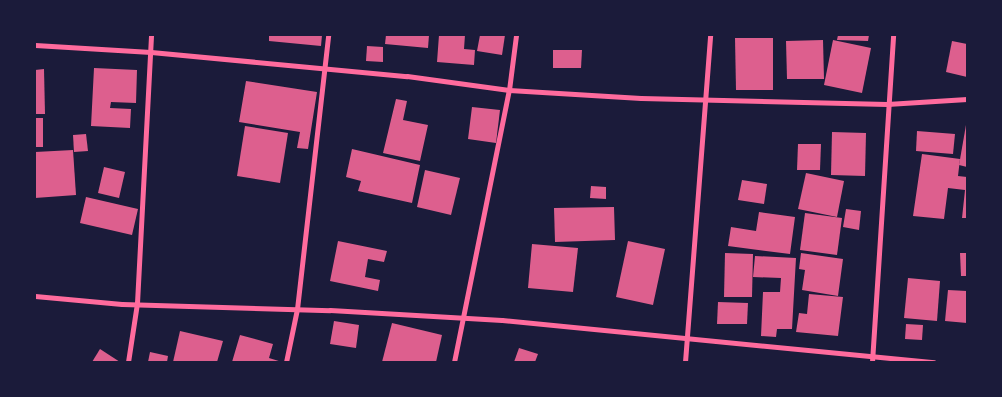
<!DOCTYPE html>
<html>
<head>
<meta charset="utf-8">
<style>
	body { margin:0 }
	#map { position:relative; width:1002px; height:397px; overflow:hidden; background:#1b1b3a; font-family:"Alegreya Sans",sans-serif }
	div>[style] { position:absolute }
	.building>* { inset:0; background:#dd5f8e }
	.minor>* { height:5px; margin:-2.5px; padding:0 2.5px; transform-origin:2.5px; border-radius:2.5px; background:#ff6b9d }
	span { translate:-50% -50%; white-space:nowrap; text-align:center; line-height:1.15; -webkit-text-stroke:4px #1b1b3a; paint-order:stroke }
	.frame { position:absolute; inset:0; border:36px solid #1b1b3a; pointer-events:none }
</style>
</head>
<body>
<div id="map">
	<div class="building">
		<div style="clip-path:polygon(269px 35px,322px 35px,321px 46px,269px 41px)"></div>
		<div style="clip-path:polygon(386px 35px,429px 35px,428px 48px,385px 44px)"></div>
		<div style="clip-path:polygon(439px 35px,465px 35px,464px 49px,475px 50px,474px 65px,437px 62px)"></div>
		<div style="clip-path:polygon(480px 35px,505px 35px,502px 55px,477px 51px)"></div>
		<div style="clip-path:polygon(838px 35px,869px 35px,868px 41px,837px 40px)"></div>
		<div style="clip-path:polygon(735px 38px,773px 38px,773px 90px,736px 90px)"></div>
		<div style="clip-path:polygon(823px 40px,824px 79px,787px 79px,786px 41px)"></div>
		<div style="clip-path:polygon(833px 40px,871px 48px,862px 93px,824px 85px)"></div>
		<div style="clip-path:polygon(952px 41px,967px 44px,967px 77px,946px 72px)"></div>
		<div style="clip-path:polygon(367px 46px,383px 47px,383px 62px,366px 61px)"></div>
		<div style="clip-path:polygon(553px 50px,582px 50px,581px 68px,553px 68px)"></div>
		<div style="clip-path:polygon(94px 68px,137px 70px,136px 103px,111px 102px,110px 108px,131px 109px,130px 128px,91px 126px)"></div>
		<div style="clip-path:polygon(44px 69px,45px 114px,35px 114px,35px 70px)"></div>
		<div style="clip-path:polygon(246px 81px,317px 92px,308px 149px,297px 148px,300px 132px,239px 122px)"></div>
		<div style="clip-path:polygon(396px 99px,407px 101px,403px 120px,428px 125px,420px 161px,383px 153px)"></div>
		<div style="clip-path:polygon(472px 107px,500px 110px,496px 143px,468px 139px)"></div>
		<div style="clip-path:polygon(35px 118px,43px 118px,43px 147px,35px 147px)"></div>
		<div style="clip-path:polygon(966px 125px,967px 125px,967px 167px,959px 165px)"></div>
		<div style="clip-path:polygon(245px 126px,288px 133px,280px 183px,237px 176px)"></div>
		<div style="clip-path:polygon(917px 131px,955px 134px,953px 154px,916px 151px)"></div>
		<div style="clip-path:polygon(832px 132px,866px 133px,865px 176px,831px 175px)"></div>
		<div style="clip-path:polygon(86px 134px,88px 151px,74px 152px,73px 135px)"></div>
		<div style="clip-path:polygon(798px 144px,821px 144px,820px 170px,797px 170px)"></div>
		<div style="clip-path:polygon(352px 149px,420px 165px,412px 203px,358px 191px,361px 181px,346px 177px)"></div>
		<div style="clip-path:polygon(73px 150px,76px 195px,35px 198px,35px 152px)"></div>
		<div style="clip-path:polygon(922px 154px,960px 159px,958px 176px,967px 177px,967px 218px,962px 218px,965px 190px,948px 188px,944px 219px,913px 216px)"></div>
		<div style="clip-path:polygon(104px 167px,125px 172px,119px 198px,98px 193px)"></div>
		<div style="clip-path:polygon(425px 170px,460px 178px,451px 215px,417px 207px)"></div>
		<div style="clip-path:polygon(806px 173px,844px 181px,837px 217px,798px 209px)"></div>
		<div style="clip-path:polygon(742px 180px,767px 184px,764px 204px,738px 200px)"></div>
		<div style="clip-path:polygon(591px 186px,606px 187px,606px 199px,590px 198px)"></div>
		<div style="clip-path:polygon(86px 197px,138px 209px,132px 235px,80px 223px)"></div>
		<div style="clip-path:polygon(614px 207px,615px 240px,555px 242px,554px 208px)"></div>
		<div style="clip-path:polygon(846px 209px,861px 211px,859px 230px,843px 227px)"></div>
		<div style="clip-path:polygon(759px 212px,795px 217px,790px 254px,728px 246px,731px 227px,756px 231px)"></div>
		<div style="clip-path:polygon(805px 213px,842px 218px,837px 255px,800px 250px)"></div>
		<div style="clip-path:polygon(338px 241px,387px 251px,384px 262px,368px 259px,365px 277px,380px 280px,378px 291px,330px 281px)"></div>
		<div style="clip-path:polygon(628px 241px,665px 249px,653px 305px,616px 297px)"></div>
		<div style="clip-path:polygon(532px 244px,578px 248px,573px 292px,528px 288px)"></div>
		<div style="clip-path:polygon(725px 253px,753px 254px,752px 297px,724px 297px)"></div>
		<div style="clip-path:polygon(801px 253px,843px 259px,838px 296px,802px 290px,805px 270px,799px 269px)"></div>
		<div style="clip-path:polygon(960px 253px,967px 253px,967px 276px,961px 276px)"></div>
		<div style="clip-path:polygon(755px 256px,796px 258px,792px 329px,777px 329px,776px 337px,761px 336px,763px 292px,780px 292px,781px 278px,753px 277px)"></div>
		<div style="clip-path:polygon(908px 278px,940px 281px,937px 321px,904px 318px)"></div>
		<div style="clip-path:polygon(948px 290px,967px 291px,967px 323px,945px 321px)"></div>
		<div style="clip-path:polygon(809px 294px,843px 297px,838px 336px,796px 332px,799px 313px,807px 314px)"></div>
		<div style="clip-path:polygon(718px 302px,748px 303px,747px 324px,717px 324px)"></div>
		<div style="clip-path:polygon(334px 321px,359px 325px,356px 348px,330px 344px)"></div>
		<div style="clip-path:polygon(392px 323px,442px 335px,436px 362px,382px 362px)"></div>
		<div style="clip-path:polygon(906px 324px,923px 325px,922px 340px,905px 339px)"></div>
		<div style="clip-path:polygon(180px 331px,223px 341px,217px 362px,173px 362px)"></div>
		<div style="clip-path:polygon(240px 335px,273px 344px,269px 358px,282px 362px,232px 362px)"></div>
		<div style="clip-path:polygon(519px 348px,538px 354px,535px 362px,514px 362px)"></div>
		<div style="clip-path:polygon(100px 349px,120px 362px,92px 362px)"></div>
		<div style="clip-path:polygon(150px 352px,168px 356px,167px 362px,148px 362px)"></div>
	</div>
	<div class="minor">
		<div style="left:35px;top:45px;width:116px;rotate:3.5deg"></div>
		<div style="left:151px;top:52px;width:257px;rotate:5.4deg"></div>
		<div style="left:407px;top:76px;width:103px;rotate:7.8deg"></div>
		<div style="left:509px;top:90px;width:132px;rotate:3.5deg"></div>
		<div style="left:641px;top:98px;width:246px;rotate:1.4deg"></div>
		<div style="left:887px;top:104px;width:80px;rotate:-3.6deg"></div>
		<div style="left:35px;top:296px;width:87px;rotate:5.3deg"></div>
		<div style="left:122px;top:304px;width:208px;rotate:1.7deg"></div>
		<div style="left:330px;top:310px;width:172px;rotate:3.3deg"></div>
		<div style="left:502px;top:320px;width:434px;rotate:5.6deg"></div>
		<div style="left:128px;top:362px;width:60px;rotate:-81.3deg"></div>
		<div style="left:137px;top:303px;width:268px;rotate:-87deg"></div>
		<div style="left:286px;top:362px;width:54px;rotate:-78.3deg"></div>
		<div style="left:297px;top:309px;width:276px;rotate:-83.5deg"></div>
		<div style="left:454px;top:362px;width:278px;rotate:-78.6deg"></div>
		<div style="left:509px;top:90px;width:55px;rotate:-82.7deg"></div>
		<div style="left:685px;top:362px;width:328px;rotate:-85.6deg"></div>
		<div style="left:872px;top:362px;width:328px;rotate:-86.3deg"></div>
	</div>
	<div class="frame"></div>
</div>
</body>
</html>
